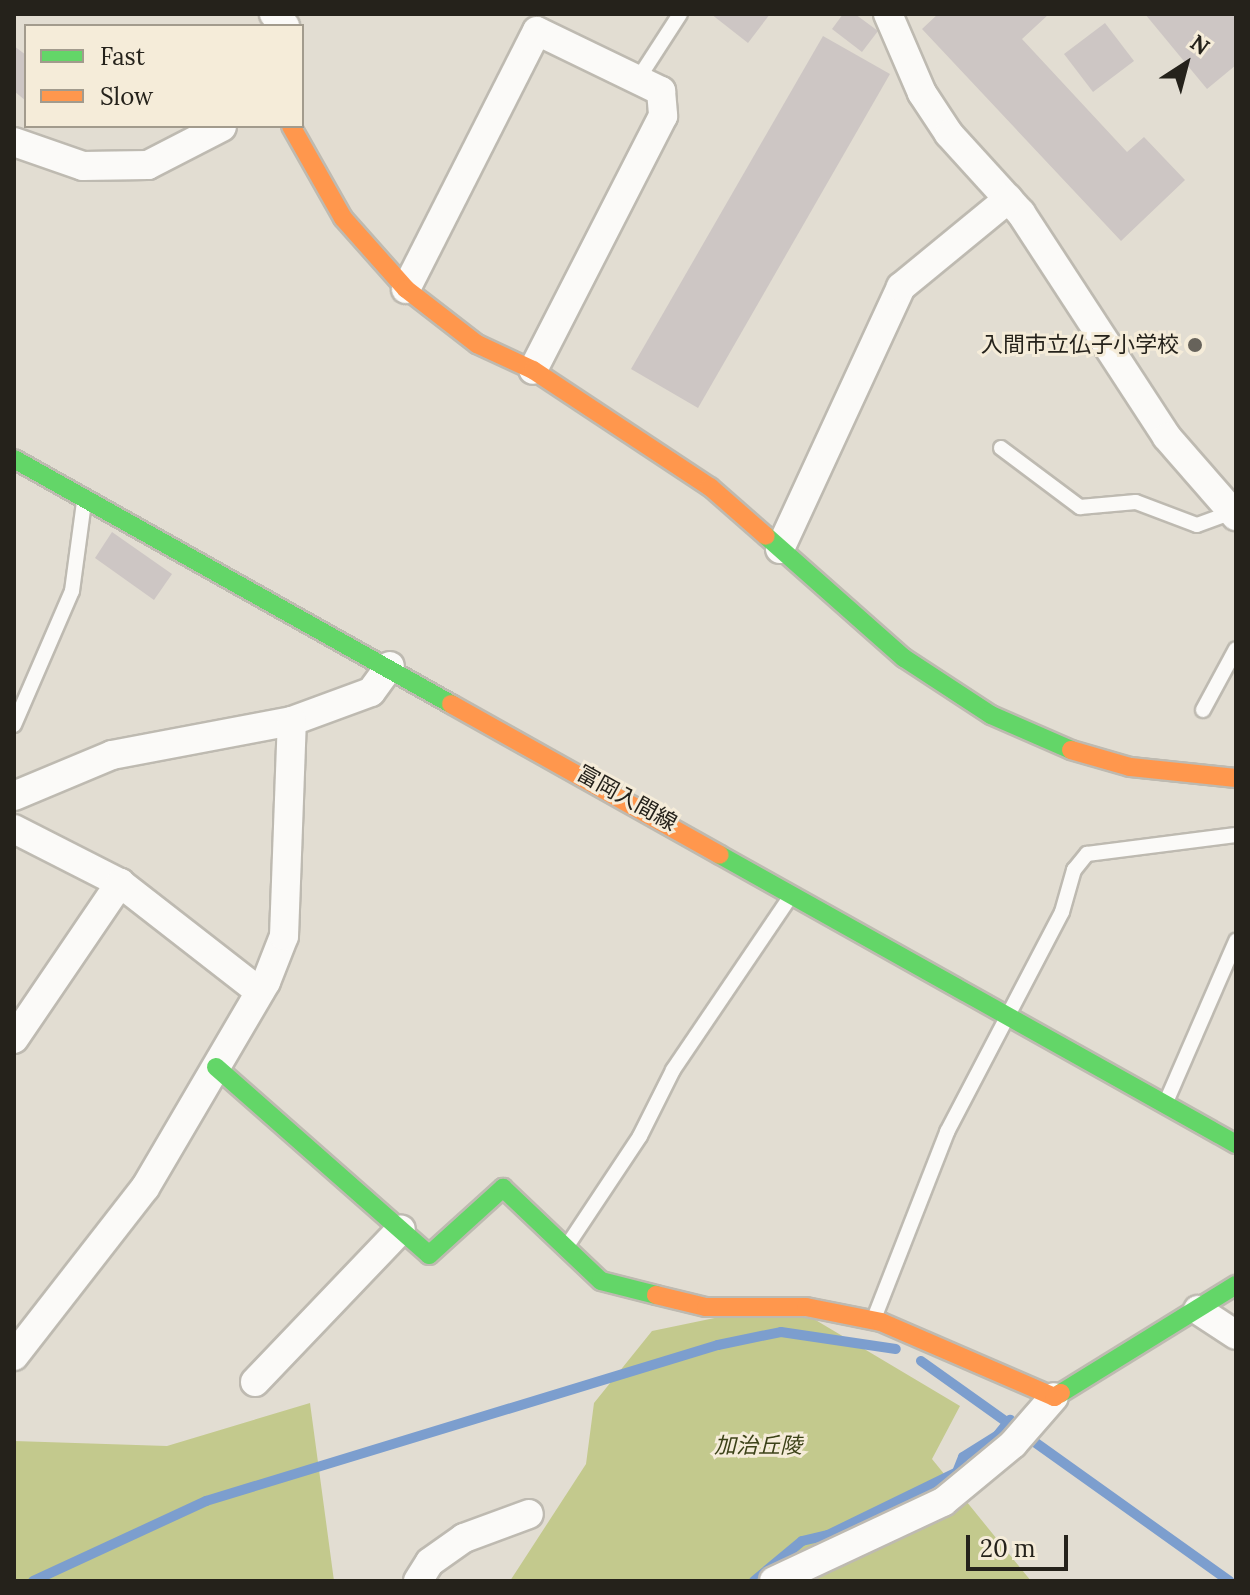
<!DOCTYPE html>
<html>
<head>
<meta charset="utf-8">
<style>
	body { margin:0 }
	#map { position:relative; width:1250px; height:1595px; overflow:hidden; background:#e2ddd2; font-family:Lora,"Noto Sans JP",serif }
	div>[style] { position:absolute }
	.forest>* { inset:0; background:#c3c98d }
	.stream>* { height:10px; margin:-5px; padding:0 5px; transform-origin:5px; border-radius:5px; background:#7c9ece }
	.building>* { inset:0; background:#cdc6c4 }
	.roads { filter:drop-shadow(2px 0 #bebab1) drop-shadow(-2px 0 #bebab1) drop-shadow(0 2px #bebab1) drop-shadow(0 -2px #bebab1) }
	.lane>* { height:14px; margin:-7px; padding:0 7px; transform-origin:7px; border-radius:7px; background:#fbfaf8 }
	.street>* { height:28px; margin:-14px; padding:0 14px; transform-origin:14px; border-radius:14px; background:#fbfaf8 }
	.fast>* { height:18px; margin:-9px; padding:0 9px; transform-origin:9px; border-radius:9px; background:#63d668 }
	.slow>* { height:18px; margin:-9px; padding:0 9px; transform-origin:9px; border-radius:9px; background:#ff974d }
	.dots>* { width:22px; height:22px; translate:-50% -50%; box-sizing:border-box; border:4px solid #f5ecd9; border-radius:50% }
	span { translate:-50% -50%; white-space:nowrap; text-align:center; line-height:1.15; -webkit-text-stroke:6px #f5ecd9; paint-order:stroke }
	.poi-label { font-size:22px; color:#25221b }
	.right { translate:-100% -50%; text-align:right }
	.street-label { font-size:22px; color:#25221b }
	.park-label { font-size:22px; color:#3c4218; font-style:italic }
	.frame { position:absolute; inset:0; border:16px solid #25221b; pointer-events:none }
	.legend { position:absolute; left:24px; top:24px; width:280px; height:104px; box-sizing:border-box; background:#f5ecd9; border:2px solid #a29b8d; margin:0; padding:10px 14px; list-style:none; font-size:24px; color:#25221b }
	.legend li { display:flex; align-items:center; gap:16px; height:40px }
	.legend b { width:40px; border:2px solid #a29b8d }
	.north { position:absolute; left:1146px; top:24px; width:80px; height:80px; -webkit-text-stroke:6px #f5ecd9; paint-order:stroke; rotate:36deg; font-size:22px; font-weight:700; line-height:32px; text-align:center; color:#25221b }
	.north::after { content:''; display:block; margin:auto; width:28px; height:36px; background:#25221b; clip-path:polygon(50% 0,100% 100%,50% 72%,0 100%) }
	.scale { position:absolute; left:966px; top:1535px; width:102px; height:36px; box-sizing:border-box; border:4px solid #25221b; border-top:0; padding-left:10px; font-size:24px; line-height:28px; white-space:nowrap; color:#25221b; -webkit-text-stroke:6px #f5ecd9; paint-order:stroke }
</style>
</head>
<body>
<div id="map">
	<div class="forest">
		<div style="clip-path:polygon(787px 1303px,960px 1406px,932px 1459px,1031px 1581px,510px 1581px,586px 1464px,594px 1403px,652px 1331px)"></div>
		<div style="clip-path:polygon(310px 1403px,334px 1581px,14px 1581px,14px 1441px,167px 1446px)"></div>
	</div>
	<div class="stream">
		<div style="left:921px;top:1361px;width:379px;rotate:35.5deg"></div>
		<div style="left:33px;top:1581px;width:191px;rotate:-24.8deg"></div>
		<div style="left:206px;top:1501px;width:535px;rotate:-16.95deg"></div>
		<div style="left:718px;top:1345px;width:64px;rotate:-11.7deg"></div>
		<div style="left:781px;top:1332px;width:116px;rotate:8.4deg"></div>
		<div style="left:754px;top:1581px;width:62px;rotate:-39.8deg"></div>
		<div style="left:802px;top:1541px;width:27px;rotate:-13deg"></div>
		<div style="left:828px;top:1535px;width:144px;rotate:-26deg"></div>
		<div style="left:957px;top:1472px;width:16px;rotate:-68deg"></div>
		<div style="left:963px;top:1457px;width:40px;rotate:-32deg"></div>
		<div style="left:997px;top:1436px;width:21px;rotate:-51deg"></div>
	</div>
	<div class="building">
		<div style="clip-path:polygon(711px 14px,770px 14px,748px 43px)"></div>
		<div style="clip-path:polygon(843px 14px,855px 14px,878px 31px,862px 52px,832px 29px)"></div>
		<div style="clip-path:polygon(938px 14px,1049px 14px,1022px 39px,1127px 152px,1144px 137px,1185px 180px,1121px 241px,922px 29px)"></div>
		<div style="clip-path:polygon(1145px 14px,1236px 14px,1236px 65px,1207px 89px)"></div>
		<div style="clip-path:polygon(1105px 23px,1134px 61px,1093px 92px,1064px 54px)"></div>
		<div style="clip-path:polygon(823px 36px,890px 74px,698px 408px,631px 369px)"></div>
		<div style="clip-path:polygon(14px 46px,26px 55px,26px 101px,14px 91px)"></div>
		<div style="clip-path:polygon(112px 532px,172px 574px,154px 600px,95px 558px)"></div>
	</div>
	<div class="roads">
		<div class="lane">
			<div style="left:638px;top:79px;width:77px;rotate:-57.1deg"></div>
			<div style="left:1001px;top:448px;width:99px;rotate:36.8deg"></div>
			<div style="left:1080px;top:507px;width:56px;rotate:-5.1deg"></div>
			<div style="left:1136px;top:502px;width:65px;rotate:20.7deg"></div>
			<div style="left:1197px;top:525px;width:38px;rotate:-20deg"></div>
			<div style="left:1203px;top:710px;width:69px;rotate:-61.6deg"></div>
			<div style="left:14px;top:725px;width:146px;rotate:-66.6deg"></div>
			<div style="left:72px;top:591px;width:90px;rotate:-82.3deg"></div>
			<div style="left:1166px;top:1102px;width:176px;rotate:-66.5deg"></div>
			<div style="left:567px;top:1246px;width:132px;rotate:-56.4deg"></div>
			<div style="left:640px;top:1136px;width:74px;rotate:-63.4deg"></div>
			<div style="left:673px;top:1070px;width:209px;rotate:-55.9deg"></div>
			<div style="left:875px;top:1316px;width:198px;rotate:-68.6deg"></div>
			<div style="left:947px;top:1132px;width:248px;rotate:-62.4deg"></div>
			<div style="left:1062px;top:912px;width:44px;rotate:-74.1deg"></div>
			<div style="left:1074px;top:870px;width:21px;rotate:-51deg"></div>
			<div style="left:1087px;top:854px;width:150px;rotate:-7.3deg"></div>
		</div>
		<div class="street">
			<div style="left:274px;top:14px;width:16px;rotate:47deg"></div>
			<div style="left:888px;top:14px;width:86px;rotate:66.7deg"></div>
			<div style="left:922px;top:93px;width:49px;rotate:56.6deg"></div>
			<div style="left:949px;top:134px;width:107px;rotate:47.7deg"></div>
			<div style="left:1021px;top:213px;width:267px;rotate:56.9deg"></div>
			<div style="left:1167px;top:437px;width:105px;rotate:48.9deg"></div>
			<div style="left:14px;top:142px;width:73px;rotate:19.2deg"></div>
			<div style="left:83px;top:166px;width:65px;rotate:-0.9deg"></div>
			<div style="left:148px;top:165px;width:83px;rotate:-27.2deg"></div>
			<div style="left:406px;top:289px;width:289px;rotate:-63.1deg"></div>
			<div style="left:537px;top:31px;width:138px;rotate:25.8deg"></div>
			<div style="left:661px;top:91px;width:25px;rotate:85deg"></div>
			<div style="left:663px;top:116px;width:285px;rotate:117.1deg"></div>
			<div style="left:780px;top:549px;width:289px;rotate:-65.2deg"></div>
			<div style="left:901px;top:287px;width:139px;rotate:-39.4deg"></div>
			<div style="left:14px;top:796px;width:106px;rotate:-22.7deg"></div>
			<div style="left:112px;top:755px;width:183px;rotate:-10.7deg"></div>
			<div style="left:292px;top:721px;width:84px;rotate:-20.2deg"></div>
			<div style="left:371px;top:692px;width:32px;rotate:-54deg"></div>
			<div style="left:14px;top:829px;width:119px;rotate:27deg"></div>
			<div style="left:120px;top:883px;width:177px;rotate:37.9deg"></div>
			<div style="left:14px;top:1039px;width:189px;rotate:-55.8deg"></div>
			<div style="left:1198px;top:1310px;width:45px;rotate:33.3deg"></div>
			<div style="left:14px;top:1356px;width:213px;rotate:-52.1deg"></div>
			<div style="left:145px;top:1188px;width:239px;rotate:-59.6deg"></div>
			<div style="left:266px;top:982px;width:49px;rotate:-68.6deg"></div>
			<div style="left:284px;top:936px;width:215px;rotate:-87.9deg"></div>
			<div style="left:255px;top:1382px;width:211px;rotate:-46.3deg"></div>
			<div style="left:418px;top:1581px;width:22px;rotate:-58deg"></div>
			<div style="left:430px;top:1562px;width:42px;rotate:-35.2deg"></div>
			<div style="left:464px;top:1538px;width:69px;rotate:-20.3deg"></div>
			<div style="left:774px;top:1581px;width:187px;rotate:-25.1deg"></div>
			<div style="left:943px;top:1502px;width:91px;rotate:-39.6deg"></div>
			<div style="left:1013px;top:1444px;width:62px;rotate:-48.9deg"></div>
		</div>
		<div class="fast">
			<div style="left:14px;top:459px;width:501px;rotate:29.28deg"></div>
			<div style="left:766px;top:536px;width:184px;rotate:41.5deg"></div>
			<div style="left:904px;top:658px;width:104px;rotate:33.2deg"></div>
			<div style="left:991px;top:715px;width:87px;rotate:23.6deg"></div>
			<div style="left:720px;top:855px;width:591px;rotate:29.25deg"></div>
			<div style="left:216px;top:1067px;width:284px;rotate:41.4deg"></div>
			<div style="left:429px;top:1255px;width:100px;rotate:-42.2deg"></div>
			<div style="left:503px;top:1188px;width:135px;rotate:43.5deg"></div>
			<div style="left:601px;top:1281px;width:57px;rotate:14.3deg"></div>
			<div style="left:1061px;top:1393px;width:206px;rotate:-31.7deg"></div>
		</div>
		<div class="slow">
			<div style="left:291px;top:126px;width:106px;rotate:60.5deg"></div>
			<div style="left:343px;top:218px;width:95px;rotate:48.4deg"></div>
			<div style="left:406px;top:289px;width:90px;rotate:37.8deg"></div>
			<div style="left:477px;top:344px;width:62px;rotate:24.9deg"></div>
			<div style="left:533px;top:370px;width:212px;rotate:33.5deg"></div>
			<div style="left:710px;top:487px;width:74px;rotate:41.2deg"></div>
			<div style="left:451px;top:704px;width:308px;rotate:29.3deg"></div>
			<div style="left:1071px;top:750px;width:61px;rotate:16.1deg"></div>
			<div style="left:1130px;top:767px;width:107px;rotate:5.9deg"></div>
			<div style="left:656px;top:1295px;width:51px;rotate:13.5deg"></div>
			<div style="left:706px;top:1307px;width:100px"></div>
			<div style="left:806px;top:1307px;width:76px;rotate:11.3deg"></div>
			<div style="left:881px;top:1322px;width:189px;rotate:23.4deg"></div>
			<div style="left:1054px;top:1397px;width:8px;rotate:-30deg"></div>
		</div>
	</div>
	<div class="dots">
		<div style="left:1195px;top:345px;background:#67635b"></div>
	</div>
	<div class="poi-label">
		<span class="right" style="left:1179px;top:345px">入間市立仏子小学校</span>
	</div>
	<div class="street-label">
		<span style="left:627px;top:798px;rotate:29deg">富岡入間線</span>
	</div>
	<div class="park-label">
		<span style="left:758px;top:1446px">加治丘陵</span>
	</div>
	<div class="frame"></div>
	<ul class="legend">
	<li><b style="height:10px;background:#63d668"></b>Fast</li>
	<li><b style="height:10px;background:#ff974d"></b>Slow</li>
	</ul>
	<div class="north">N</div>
	<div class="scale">20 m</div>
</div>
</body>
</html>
